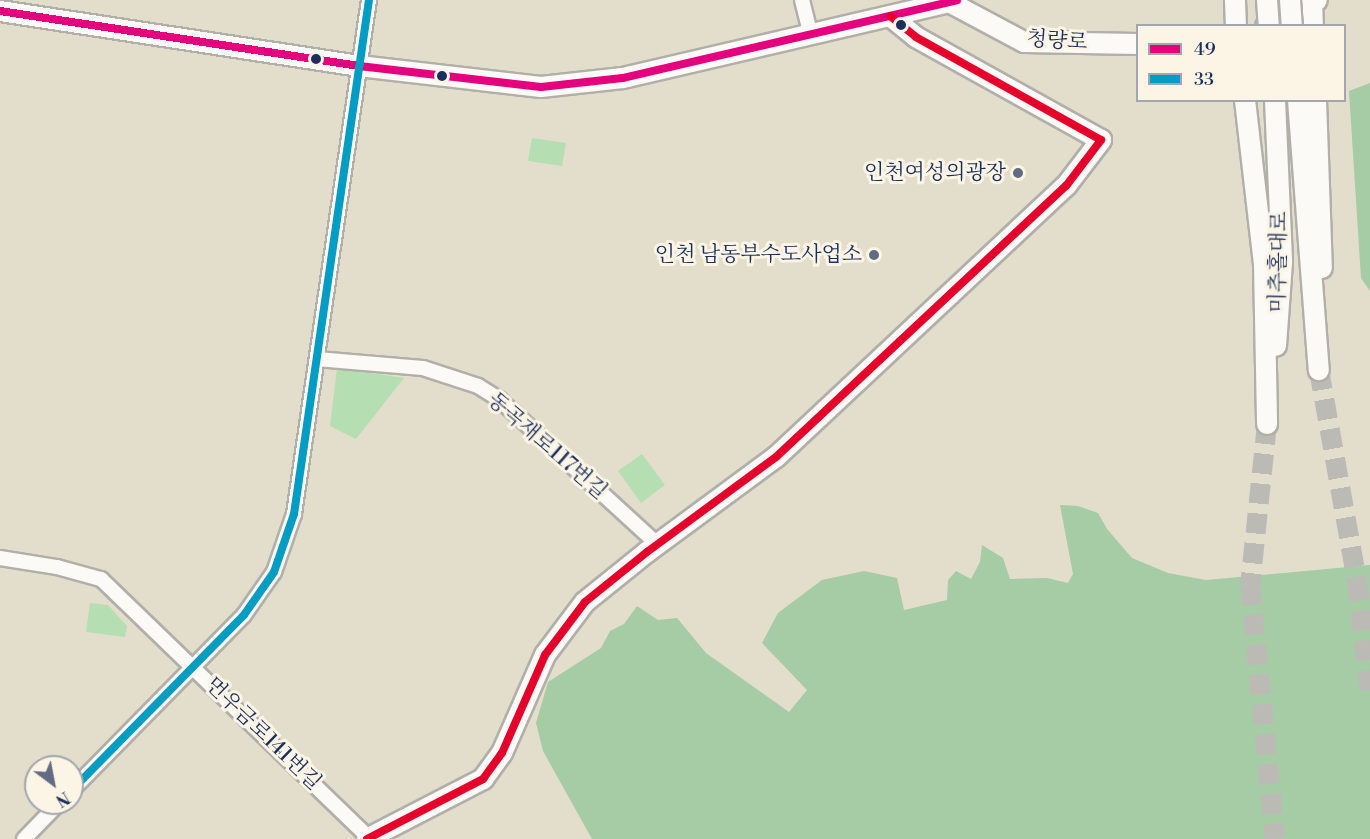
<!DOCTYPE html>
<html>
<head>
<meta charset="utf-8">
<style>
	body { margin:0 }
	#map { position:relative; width:1370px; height:839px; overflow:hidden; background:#e3ddcb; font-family:"Libre Bodoni","Noto Serif KR",serif }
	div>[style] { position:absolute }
	.green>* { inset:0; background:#b5dfb3 }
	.forest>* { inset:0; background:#a5cca5 }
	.secondary-tunnel>* { height:20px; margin-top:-10px; transform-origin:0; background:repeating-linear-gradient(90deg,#bbbab5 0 20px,transparent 0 30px) }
	.roads { filter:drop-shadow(2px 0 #b1afa8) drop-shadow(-2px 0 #b1afa8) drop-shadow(0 2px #b1afa8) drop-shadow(0 -2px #b1afa8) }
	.street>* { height:14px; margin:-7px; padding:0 7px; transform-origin:7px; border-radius:7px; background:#fbfaf7 }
	.secondary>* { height:20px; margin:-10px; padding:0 10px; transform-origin:10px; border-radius:10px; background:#fbfaf7 }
	.bridges { filter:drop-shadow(2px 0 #b1afa8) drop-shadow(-2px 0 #b1afa8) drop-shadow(0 2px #b1afa8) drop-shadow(0 -2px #b1afa8) }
	.secondary-bridge>* { height:20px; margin:-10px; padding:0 10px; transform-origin:10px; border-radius:10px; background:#fbfaf7 }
	.bus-1>* { height:8px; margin:-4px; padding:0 4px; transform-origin:4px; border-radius:4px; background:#e5007d }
	.bus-2>* { height:8px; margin:-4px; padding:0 4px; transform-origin:4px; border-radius:4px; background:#039dc3 }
	.bus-3>* { height:8px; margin:-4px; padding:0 4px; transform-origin:4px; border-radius:4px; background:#e4002b }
	.dots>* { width:16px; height:16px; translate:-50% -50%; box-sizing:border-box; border:3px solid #fcf5e5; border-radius:50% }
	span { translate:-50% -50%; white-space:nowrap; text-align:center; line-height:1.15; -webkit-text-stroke:6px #fcf5e5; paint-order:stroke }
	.street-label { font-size:21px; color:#1b2f5e }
	.poi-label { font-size:21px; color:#1b2f5e }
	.right { translate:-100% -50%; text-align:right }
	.legend { position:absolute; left:1136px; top:24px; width:210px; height:78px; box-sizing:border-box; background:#fcf5e5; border:2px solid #a2a6af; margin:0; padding:8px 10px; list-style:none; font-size:18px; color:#1b2f5e }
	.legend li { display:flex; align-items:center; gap:12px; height:30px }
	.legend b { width:30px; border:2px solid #a2a6af }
	.north { position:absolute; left:24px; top:755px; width:60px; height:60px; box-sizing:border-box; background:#fcf5e5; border:2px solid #a2a6af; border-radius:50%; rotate:148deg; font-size:16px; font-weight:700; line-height:24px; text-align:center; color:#1b2f5e }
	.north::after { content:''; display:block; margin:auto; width:21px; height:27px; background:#616c84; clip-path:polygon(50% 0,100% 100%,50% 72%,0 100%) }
</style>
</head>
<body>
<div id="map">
	<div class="green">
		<div style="clip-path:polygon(532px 138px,566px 143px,562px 166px,528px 161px)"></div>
		<div style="clip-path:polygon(337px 368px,404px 378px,356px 439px,330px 426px)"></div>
		<div style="clip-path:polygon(642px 454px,665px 485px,641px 503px,618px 471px)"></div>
		<div style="clip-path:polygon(90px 603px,108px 605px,127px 626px,125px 637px,86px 632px)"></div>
	</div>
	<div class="forest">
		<div style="clip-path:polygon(1370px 83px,1370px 291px,1361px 278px,1349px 91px)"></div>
		<div style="clip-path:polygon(1060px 505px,1078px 506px,1098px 513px,1107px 529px,1132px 558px,1168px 573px,1206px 580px,1370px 565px,1370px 839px,592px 839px,543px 751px,536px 723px,548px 682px,601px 648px,610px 631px,624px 624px,637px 606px,658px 620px,677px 618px,706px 653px,789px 712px,807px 690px,762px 643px,778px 613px,822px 580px,864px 571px,897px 578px,904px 610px,947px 600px,948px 580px,956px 571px,971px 579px,980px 562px,982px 545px,1003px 558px,1010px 579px,1047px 578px,1068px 583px,1073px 574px)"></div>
	</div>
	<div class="secondary-tunnel">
		<div style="left:1319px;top:370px;width:214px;rotate:79.8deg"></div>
		<div style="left:1357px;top:581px;width:111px;rotate:83.3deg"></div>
		<div style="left:1267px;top:424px;width:162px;rotate:96deg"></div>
		<div style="left:1250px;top:585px;width:255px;rotate:84.4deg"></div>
	</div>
	<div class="roads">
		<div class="street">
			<div style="left:802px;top:0;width:37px;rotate:76deg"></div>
			<div style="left:317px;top:359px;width:106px;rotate:4.9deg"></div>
			<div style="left:423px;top:368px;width:58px;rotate:18.1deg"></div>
			<div style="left:478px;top:386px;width:26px;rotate:32deg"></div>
			<div style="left:500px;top:400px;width:213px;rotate:42.5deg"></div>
			<div style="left:0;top:558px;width:58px;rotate:9deg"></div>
			<div style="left:57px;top:567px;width:46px;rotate:15.3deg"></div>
			<div style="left:101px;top:579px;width:373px;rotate:44deg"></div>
			<div style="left:72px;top:790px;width:245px;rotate:-45.5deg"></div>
			<div style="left:244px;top:615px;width:52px;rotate:-55.1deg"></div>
			<div style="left:274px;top:572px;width:61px;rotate:-71deg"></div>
			<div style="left:294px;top:514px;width:519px;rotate:-81.7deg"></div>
			<div style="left:24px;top:839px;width:50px;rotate:-45.8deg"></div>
		</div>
		<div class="secondary">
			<div style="left:1235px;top:0;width:26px;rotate:88deg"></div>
			<div style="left:1312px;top:0;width:26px;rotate:88deg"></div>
			<div style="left:949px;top:2px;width:85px;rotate:28.1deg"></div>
			<div style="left:1024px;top:42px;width:114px;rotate:1deg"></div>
			<div style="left:0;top:11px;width:363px;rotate:8.7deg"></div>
			<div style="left:359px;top:66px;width:183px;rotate:6.6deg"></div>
			<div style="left:541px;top:87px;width:82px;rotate:-6.3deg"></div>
			<div style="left:623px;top:78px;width:343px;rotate:-13.1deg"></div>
			<div style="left:1266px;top:26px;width:57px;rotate:-27deg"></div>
			<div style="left:1245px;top:100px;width:165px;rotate:83.4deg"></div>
			<div style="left:1264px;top:264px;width:160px;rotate:88.9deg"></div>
			<div style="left:1275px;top:100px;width:162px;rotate:87.5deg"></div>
			<div style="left:1282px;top:262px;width:84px;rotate:94.1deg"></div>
			<div style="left:1298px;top:100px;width:271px;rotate:85.6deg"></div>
			<div style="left:1316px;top:100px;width:168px;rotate:88deg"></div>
			<div style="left:367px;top:839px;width:131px;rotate:-27.3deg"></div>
			<div style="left:483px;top:779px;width:32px;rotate:-54deg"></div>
			<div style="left:502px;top:753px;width:107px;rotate:-66.3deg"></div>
			<div style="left:545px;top:655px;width:66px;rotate:-53deg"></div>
			<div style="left:585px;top:602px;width:80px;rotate:-38.9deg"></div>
			<div style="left:647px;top:552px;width:160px;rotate:-36.4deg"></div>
			<div style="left:776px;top:457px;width:397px;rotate:-43.1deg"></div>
			<div style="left:1066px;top:186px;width:58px;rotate:-52.7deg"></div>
			<div style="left:1101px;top:140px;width:212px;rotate:-150.9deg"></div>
			<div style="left:916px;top:37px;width:33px;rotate:-141deg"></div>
		</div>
	</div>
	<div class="bridges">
		<div class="secondary-bridge">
			<div style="left:1267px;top:0;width:26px;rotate:86deg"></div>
			<div style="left:1290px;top:0;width:26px;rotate:86deg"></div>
		</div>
	</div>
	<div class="bus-1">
		<div style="left:0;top:11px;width:363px;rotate:8.7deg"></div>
		<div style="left:359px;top:66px;width:183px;rotate:6.6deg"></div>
		<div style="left:541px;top:87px;width:82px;rotate:-6.3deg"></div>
		<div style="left:623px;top:78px;width:343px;rotate:-13.1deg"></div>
	</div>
	<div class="bus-2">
		<div style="left:72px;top:790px;width:245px;rotate:-45.5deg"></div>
		<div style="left:244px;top:615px;width:52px;rotate:-55.1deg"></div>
		<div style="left:274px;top:572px;width:61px;rotate:-71deg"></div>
		<div style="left:294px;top:514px;width:519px;rotate:-81.7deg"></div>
	</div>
	<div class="bus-3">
		<div style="left:367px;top:839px;width:131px;rotate:-27.3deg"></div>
		<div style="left:483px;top:779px;width:32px;rotate:-54deg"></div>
		<div style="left:502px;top:753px;width:107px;rotate:-66.3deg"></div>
		<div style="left:545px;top:655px;width:66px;rotate:-53deg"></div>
		<div style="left:585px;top:602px;width:80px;rotate:-38.9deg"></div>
		<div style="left:647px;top:552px;width:160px;rotate:-36.4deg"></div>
		<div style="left:776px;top:457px;width:397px;rotate:-43.1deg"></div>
		<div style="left:1066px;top:186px;width:58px;rotate:-52.7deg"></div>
		<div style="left:1101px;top:140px;width:212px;rotate:-150.9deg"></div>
		<div style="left:916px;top:37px;width:33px;rotate:-141deg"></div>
	</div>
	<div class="dots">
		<div style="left:901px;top:25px;background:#1b2f5e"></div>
		<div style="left:316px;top:59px;background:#1b2f5e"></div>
		<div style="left:442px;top:76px;background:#1b2f5e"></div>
		<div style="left:1018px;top:173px;background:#616c84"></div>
		<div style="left:874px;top:255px;background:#616c84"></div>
	</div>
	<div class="street-label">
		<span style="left:1057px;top:41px;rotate:4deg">청량로</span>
		<span style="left:1279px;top:262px;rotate:-89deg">미추홀대로</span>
		<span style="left:547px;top:446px;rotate:41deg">동곡재로117번길</span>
		<span style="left:263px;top:734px;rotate:44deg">먼우금로141번길</span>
	</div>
	<div class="poi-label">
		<span class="right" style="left:1006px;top:173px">인천여성의광장</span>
		<span class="right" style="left:862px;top:255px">인천 남동부수도사업소</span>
	</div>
	<ul class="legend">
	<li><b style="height:8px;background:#e5007d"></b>49</li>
	<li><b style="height:8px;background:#039dc3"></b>33</li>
	</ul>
	<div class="north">N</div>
</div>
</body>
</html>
